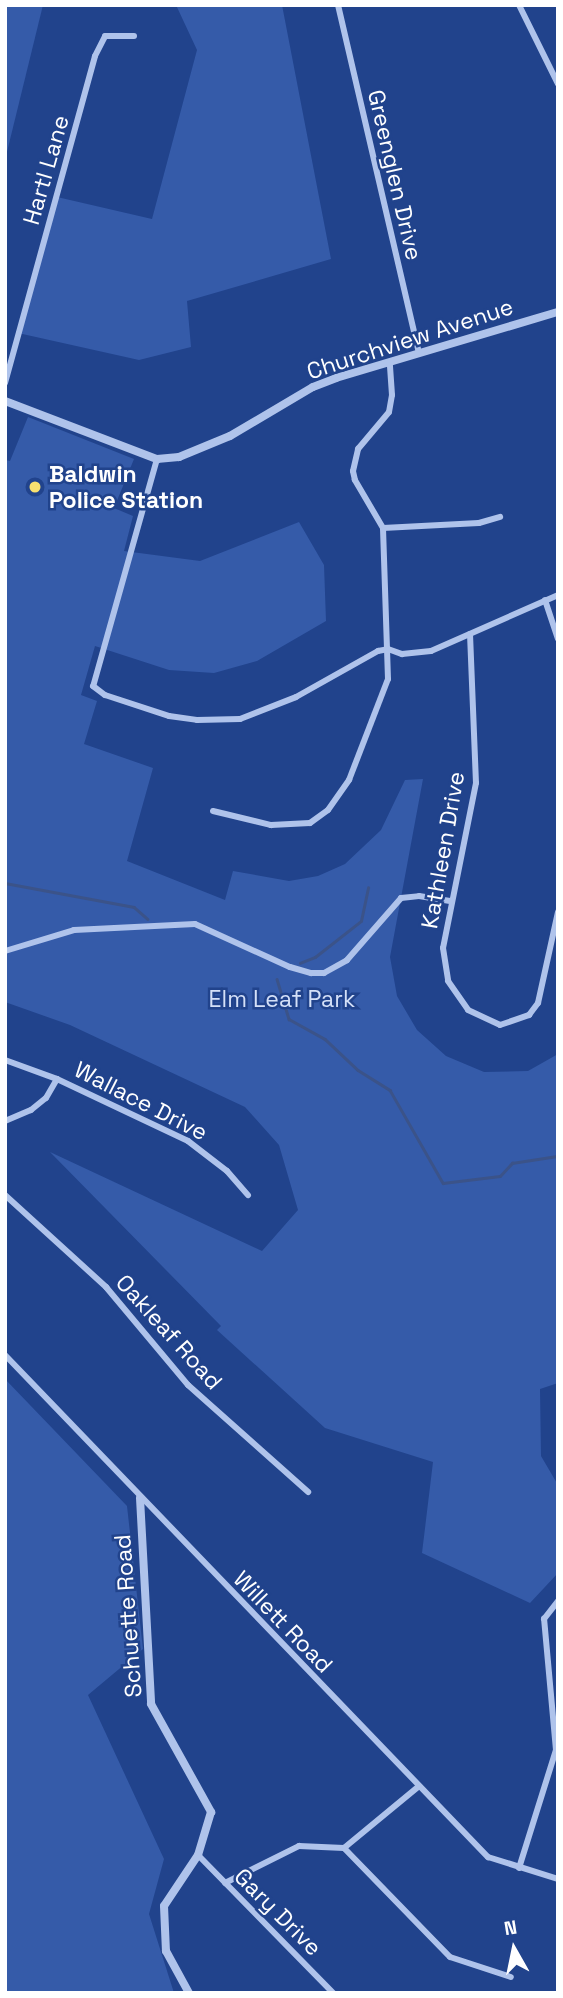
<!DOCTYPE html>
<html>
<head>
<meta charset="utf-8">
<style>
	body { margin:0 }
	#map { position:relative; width:563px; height:1998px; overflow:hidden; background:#21438c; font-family:"Space Grotesk",sans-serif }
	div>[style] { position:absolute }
	.green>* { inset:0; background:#355ba9 }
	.stream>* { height:2.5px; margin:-1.25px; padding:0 1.25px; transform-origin:1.25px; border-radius:1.25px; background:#3b5389 }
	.minor>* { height:6px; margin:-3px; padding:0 3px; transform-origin:3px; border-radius:3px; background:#afc3eb }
	.tertiary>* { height:8px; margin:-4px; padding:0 4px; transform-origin:4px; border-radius:4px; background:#afc3eb }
	.dots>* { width:19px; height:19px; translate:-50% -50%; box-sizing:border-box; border:4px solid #21438c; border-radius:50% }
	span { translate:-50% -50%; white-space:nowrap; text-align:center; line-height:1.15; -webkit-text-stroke:5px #21438c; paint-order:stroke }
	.street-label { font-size:23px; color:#fff }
	.poi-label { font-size:23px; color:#fff; font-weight:700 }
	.left { translate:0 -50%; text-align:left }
	.park-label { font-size:23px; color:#d4e0f8 }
	.frame { position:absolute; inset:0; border:7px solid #fff; pointer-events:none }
	.north { position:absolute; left:479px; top:1914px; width:70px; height:70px; -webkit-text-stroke:5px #21438c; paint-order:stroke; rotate:351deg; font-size:19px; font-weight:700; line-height:28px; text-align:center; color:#fff }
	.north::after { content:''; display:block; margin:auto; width:24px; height:32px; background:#fff; clip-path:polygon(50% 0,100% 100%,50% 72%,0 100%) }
</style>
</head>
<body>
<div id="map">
	<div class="green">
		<div style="clip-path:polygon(5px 5px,43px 5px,5px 160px)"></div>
		<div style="clip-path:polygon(176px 5px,282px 5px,331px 259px,187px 301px,191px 347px,139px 360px,18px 333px,57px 197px,152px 219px,197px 50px)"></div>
		<div style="clip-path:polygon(28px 417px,134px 459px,114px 508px,133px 516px,124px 551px,200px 561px,299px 522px,324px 565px,326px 621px,257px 661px,214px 673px,169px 670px,95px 646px,81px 695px,97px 701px,84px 744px,153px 768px,127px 861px,225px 900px,233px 871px,289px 881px,318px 876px,345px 864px,381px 830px,405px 780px,423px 779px,390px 957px,397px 996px,417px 1030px,446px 1056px,484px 1072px,528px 1071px,558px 1054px,558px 1383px,540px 1389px,541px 1456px,558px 1485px,558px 1573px,530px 1603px,422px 1553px,433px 1462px,325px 1428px,217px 1330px,221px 1326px,50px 1152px,262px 1251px,298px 1210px,279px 1145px,245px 1107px,70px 1025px,5px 1002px,5px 460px,10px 461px)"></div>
		<div style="clip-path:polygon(5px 1379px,127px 1506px,143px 1649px,88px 1695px,164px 1859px,149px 1914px,174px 1993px,5px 1993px)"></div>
	</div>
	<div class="stream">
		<div style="left:5px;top:883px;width:131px;rotate:10.5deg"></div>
		<div style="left:134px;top:907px;width:18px;rotate:41deg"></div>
		<div style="left:300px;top:963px;width:16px;rotate:-22deg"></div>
		<div style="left:315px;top:957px;width:58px;rotate:-38deg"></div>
		<div style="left:361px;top:921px;width:34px;rotate:-78deg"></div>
		<div style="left:277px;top:979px;width:42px;rotate:73.3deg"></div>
		<div style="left:289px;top:1019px;width:41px;rotate:29.1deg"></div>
		<div style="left:325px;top:1039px;width:45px;rotate:43.2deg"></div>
		<div style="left:358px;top:1070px;width:38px;rotate:32deg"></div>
		<div style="left:390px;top:1090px;width:107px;rotate:60.3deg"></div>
		<div style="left:443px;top:1183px;width:57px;rotate:-7deg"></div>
		<div style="left:500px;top:1176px;width:18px;rotate:-47deg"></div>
		<div style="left:512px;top:1163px;width:47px;rotate:-8.7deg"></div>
	</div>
	<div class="minor">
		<div style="left:338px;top:5px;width:357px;rotate:76.9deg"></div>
		<div style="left:519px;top:5px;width:88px;rotate:63.7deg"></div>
		<div style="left:5px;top:383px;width:339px;rotate:-74.6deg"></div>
		<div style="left:95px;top:56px;width:22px;rotate:-63deg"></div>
		<div style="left:105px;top:36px;width:29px"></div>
		<div style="left:157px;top:459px;width:236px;rotate:105.7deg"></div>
		<div style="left:93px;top:686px;width:15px;rotate:37deg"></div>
		<div style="left:105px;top:695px;width:67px;rotate:18.2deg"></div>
		<div style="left:169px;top:716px;width:28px;rotate:8deg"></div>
		<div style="left:197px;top:720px;width:43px;rotate:-1.3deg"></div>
		<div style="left:240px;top:719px;width:60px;rotate:-21.4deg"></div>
		<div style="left:296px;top:697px;width:94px;rotate:-29.3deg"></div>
		<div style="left:378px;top:651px;width:10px;rotate:-11deg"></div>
		<div style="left:388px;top:649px;width:15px;rotate:20deg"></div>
		<div style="left:402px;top:654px;width:29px;rotate:-6deg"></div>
		<div style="left:431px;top:651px;width:139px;rotate:-23.8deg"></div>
		<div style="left:383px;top:528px;width:96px;rotate:-3deg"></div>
		<div style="left:479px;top:523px;width:22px;rotate:-16deg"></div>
		<div style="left:545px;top:600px;width:41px;rotate:71.6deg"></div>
		<div style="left:470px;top:634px;width:149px;rotate:87.7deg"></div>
		<div style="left:476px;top:783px;width:168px;rotate:101.3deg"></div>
		<div style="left:443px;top:948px;width:33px;rotate:81deg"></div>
		<div style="left:448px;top:981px;width:35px;rotate:55deg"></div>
		<div style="left:468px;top:1010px;width:35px;rotate:25deg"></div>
		<div style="left:500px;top:1025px;width:31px;rotate:-19deg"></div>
		<div style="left:529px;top:1015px;width:15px;rotate:-53deg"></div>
		<div style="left:538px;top:1003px;width:93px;rotate:-77.6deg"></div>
		<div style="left:213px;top:811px;width:60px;rotate:13.6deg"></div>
		<div style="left:271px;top:825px;width:39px;rotate:-3deg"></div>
		<div style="left:310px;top:823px;width:22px;rotate:-36deg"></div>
		<div style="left:328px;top:810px;width:37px;rotate:-55deg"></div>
		<div style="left:349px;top:780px;width:108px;rotate:-68.9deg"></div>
		<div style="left:388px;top:679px;width:151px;rotate:-91.9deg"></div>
		<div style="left:383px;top:528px;width:56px;rotate:-120.3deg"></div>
		<div style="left:355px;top:480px;width:9px;rotate:-103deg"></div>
		<div style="left:353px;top:471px;width:23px;rotate:-77deg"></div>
		<div style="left:358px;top:449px;width:48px;rotate:-50deg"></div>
		<div style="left:389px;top:412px;width:17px;rotate:-80deg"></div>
		<div style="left:392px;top:395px;width:32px;rotate:-94deg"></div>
		<div style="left:5px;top:951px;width:72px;rotate:-16.9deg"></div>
		<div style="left:74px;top:930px;width:121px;rotate:-2.8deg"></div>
		<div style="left:195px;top:924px;width:104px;rotate:24.4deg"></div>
		<div style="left:290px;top:967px;width:22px;rotate:16deg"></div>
		<div style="left:311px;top:973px;width:13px"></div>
		<div style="left:324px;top:973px;width:26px;rotate:-29deg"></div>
		<div style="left:347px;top:960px;width:82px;rotate:-48.9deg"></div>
		<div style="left:401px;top:898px;width:18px;rotate:-6deg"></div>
		<div style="left:419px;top:896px;width:33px;rotate:9deg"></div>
		<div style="left:5px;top:1060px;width:55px;rotate:20.1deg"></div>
		<div style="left:57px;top:1079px;width:145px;rotate:25.3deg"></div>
		<div style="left:188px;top:1141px;width:49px;rotate:37.6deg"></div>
		<div style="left:227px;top:1171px;width:32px;rotate:49deg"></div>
		<div style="left:5px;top:1121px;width:28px;rotate:-23deg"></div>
		<div style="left:31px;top:1110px;width:19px;rotate:-39deg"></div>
		<div style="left:46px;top:1098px;width:22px;rotate:-60deg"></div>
		<div style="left:5px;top:1195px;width:137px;rotate:42.3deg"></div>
		<div style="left:106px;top:1287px;width:128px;rotate:50.1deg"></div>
		<div style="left:188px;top:1385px;width:161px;rotate:41.7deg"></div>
		<div style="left:5px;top:1355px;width:697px;rotate:46.11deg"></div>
		<div style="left:488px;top:1857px;width:73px;rotate:17.4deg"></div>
		<div style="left:344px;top:1848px;width:96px;rotate:-39.5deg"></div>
		<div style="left:198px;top:1855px;width:193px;rotate:45.6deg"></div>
		<div style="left:519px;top:1868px;width:124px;rotate:-72.6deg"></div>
		<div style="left:556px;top:1750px;width:132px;rotate:-95.2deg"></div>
		<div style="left:544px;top:1619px;width:23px;rotate:-52deg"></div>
		<div style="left:225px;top:1883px;width:83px;rotate:-26.6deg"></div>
		<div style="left:299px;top:1846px;width:45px;rotate:2.5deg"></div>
		<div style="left:344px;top:1848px;width:152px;rotate:45.8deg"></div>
		<div style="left:450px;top:1957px;width:64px;rotate:18.2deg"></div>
	</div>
	<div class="tertiary">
		<div style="left:5px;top:401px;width:163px;rotate:20.9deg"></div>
		<div style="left:157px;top:459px;width:22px;rotate:-5deg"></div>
		<div style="left:179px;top:457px;width:55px;rotate:-22.4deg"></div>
		<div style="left:230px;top:436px;width:96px;rotate:-30.6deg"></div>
		<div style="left:313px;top:387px;width:25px;rotate:-21deg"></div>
		<div style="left:336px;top:378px;width:232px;rotate:-16.6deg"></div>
		<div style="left:140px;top:1498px;width:206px;rotate:86.9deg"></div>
		<div style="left:151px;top:1704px;width:124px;rotate:60.9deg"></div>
		<div style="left:211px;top:1812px;width:45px;rotate:106.8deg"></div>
		<div style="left:198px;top:1855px;width:61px;rotate:123.7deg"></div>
		<div style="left:164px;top:1906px;width:45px;rotate:87.5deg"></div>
		<div style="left:166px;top:1951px;width:48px;rotate:61.3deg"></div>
	</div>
	<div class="dots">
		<div style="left:35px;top:487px;background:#f8e170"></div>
	</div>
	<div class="street-label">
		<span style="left:46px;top:170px;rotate:-74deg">Hartl Lane</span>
		<span style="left:395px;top:175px;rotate:77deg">Greenglen Drive</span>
		<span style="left:410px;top:339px;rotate:-18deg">Churchview Avenue</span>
		<span style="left:443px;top:850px;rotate:-80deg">Kathleen Drive</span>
		<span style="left:141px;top:1101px;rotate:27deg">Wallace Drive</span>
		<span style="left:169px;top:1332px;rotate:48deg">Oakleaf Road</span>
		<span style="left:128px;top:1616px;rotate:-94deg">Schuette Road</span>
		<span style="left:283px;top:1622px;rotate:46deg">Willett Road</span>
		<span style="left:278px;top:1912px;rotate:45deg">Gary Drive</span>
	</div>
	<div class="poi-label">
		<span class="left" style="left:49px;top:487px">Baldwin<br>Police Station</span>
	</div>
	<div class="park-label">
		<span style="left:282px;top:999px">Elm Leaf Park</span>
	</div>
	<div class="frame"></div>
	<div class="north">N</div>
</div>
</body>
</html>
